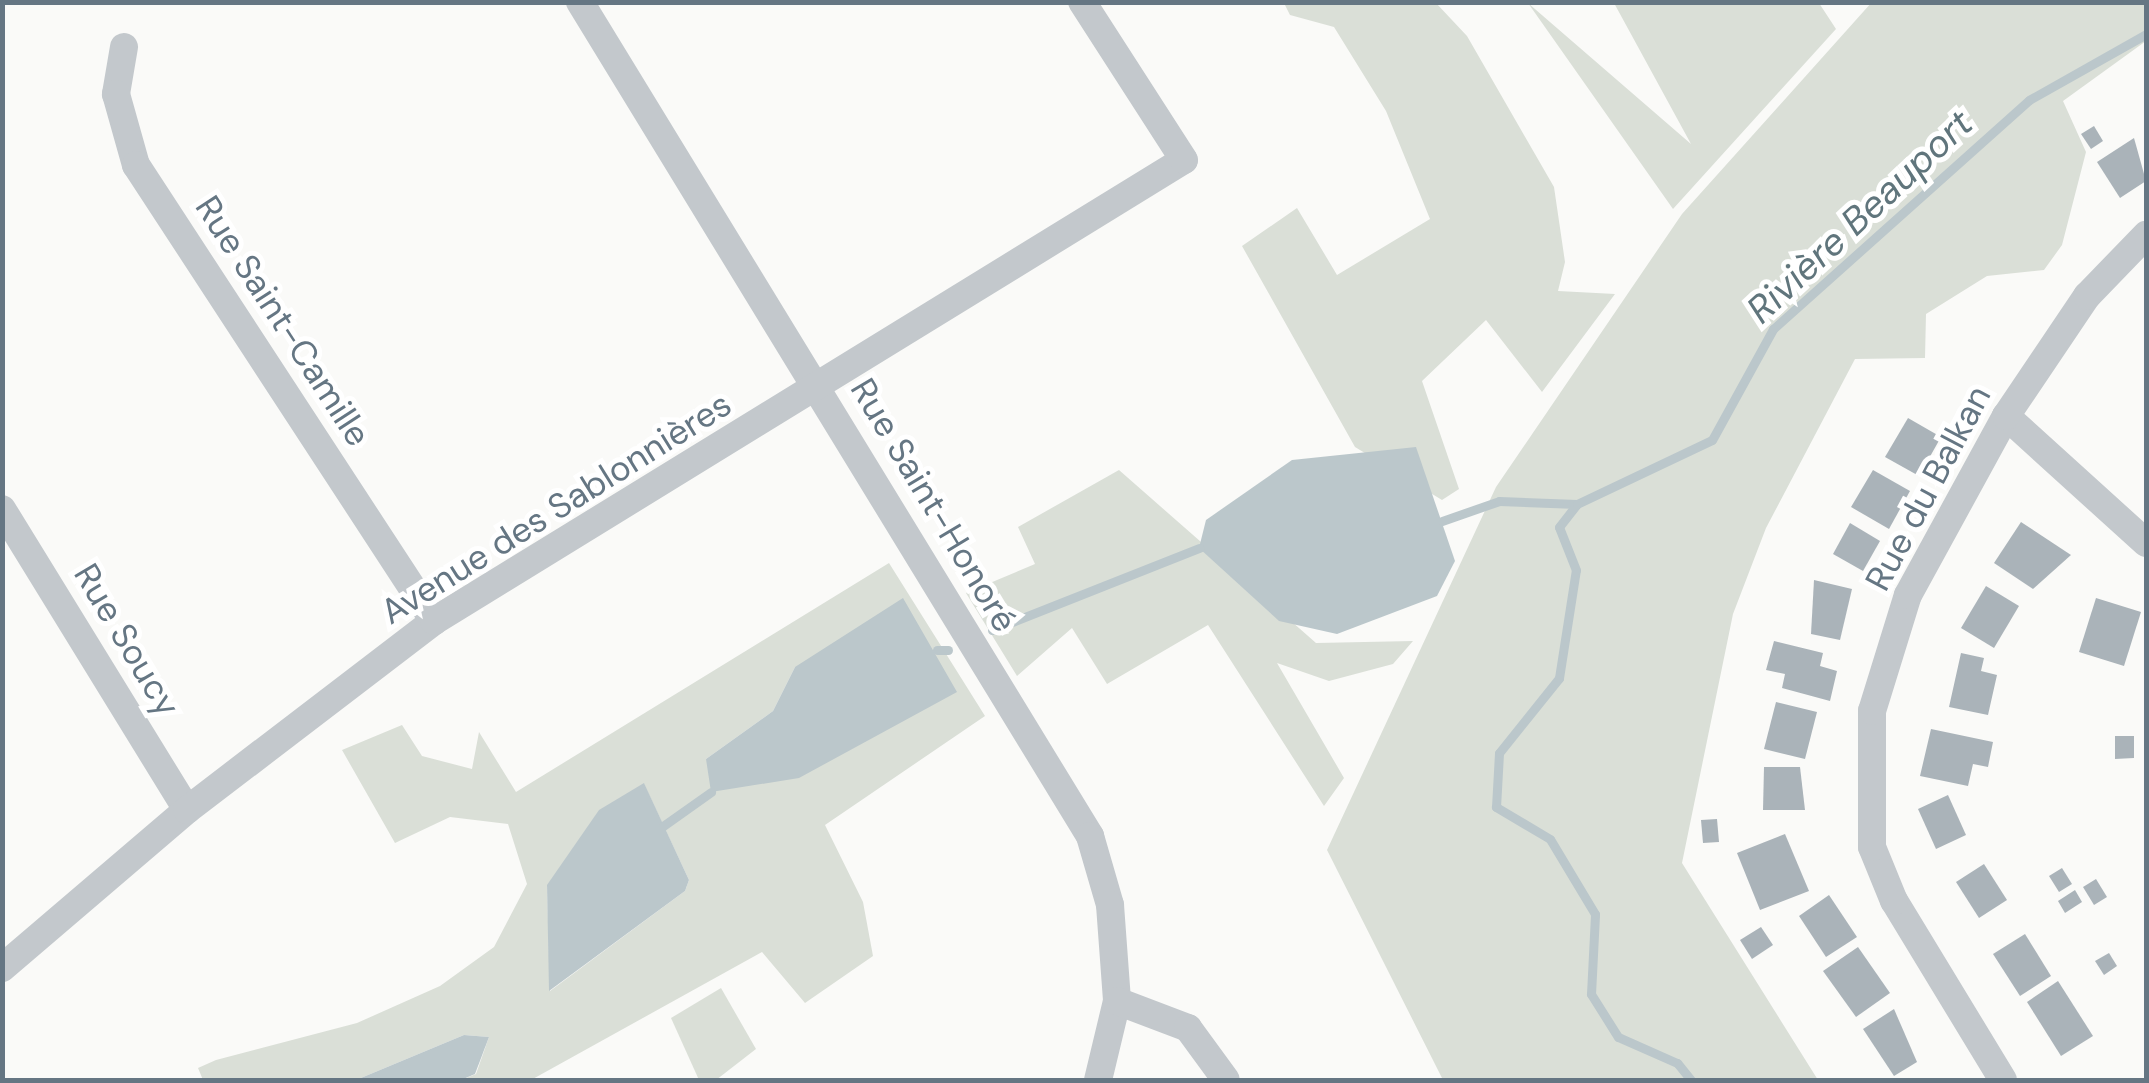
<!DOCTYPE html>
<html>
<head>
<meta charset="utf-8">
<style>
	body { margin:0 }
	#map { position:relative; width:2149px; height:1083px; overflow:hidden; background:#fafaf8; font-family:"DM Sans",sans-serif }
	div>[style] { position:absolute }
	.green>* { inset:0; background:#dadfd7 }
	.water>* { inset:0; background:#bbc7cb }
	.stream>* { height:9px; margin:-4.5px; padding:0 4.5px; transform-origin:4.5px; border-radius:4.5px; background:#bbc7cb }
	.building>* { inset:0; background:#aab3b9 }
	.street>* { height:28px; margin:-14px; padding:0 14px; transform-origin:14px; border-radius:14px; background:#c3c8cc }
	span { translate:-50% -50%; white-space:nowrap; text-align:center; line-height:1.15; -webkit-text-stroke:10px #fff; paint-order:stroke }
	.street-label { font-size:35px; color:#657683 }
	.water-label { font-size:38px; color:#60757c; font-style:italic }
	.frame { position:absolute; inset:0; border:5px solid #657683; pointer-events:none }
</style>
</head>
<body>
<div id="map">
	<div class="green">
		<div style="clip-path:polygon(1872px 2px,2146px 3px,2146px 41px,2063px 101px,2086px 152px,2062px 245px,2044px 270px,1987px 276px,1926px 314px,1925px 358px,1855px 359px,1766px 528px,1733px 614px,1682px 863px,1818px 1080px,1443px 1080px,1327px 850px,1496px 487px,1682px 214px)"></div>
		<div style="clip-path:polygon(1284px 3px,1436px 3px,1467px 36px,1554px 187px,1565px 262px,1558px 291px,1615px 294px,1542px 392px,1486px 320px,1422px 381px,1459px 489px,1442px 500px,1355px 447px,1242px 246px,1297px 208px,1337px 275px,1430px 219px,1386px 111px,1334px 27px,1290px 15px)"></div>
		<div style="clip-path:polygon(1528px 3px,1691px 144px,1614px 3px,1819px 3px,1836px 29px,1673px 209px)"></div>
		<div style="clip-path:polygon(1119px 470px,1316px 643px,1413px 641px,1393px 664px,1329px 681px,1277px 663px,1344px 778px,1324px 806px,1208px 625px,1107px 684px,1072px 628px,1017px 676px,966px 593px,1035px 564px,1018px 527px)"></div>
		<div style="clip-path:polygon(evenodd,889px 563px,985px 716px,825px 825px,863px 902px,873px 956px,805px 1003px,762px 952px,531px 1080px,461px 1080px,476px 1074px,489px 1037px,464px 1035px,356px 1080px,203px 1080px,198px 1068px,216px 1060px,357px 1023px,440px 986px,494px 947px,527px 884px,508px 824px,450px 817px,395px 843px,342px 750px,402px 725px,422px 756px,472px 769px,479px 732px,516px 792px,889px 563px,795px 667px,799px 778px,706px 759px,773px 711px,795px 667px,889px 563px,644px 784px,689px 880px,685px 891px,550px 991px,547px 886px,644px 784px)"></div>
		<div style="clip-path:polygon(721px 988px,756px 1049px,716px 1080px,699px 1080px,671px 1018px)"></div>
	</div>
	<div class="water">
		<div style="clip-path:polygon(1416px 447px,1455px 561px,1437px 596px,1337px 634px,1279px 621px,1199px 548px,1206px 520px,1292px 460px)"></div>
		<div style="clip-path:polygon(903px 598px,957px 692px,799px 778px,711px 792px,706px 759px,773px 711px,795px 667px)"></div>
		<div style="clip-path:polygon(644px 783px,689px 880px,685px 891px,549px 991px,547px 885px,599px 810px)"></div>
		<div style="clip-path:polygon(464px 1035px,489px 1037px,475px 1074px,461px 1080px,356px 1080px)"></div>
	</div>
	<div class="stream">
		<div style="left:1442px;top:521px;width:60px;rotate:-19.3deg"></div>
		<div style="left:1499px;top:501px;width:78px;rotate:2.2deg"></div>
		<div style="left:992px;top:630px;width:223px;rotate:-21.6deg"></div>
		<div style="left:937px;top:650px;width:11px"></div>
		<div style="left:663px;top:826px;width:59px;rotate:-35.3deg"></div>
		<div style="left:1691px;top:1080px;width:22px;rotate:-129deg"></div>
		<div style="left:1677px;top:1063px;width:64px;rotate:-156.2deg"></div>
		<div style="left:1618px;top:1037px;width:51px;rotate:-122.1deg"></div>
		<div style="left:1591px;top:994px;width:80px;rotate:-87.1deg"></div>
		<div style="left:1595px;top:914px;width:87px;rotate:-121deg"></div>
		<div style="left:1550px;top:839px;width:63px;rotate:-149.3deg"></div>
		<div style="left:1496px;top:807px;width:54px;rotate:-86.8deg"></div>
		<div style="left:1499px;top:753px;width:96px;rotate:-51.3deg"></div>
		<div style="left:1559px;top:678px;width:109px;rotate:-81.1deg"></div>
		<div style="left:1576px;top:570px;width:46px;rotate:-111.6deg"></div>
		<div style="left:1559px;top:527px;width:29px;rotate:-52deg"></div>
		<div style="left:1577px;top:504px;width:149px;rotate:-25.4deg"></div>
		<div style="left:1712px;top:440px;width:127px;rotate:-61.2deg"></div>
		<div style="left:1773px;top:329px;width:343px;rotate:-41.8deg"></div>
		<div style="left:2029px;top:100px;width:134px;rotate:-29.4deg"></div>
	</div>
	<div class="building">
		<div style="clip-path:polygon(2094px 126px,2103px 141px,2091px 149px,2081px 134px)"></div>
		<div style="clip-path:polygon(2134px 138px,2146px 181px,2120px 198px,2097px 162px)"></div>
		<div style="clip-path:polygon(1908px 418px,1941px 437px,1919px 476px,1885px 457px)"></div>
		<div style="clip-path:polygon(1873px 470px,1910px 491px,1889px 529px,1851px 507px)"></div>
		<div style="clip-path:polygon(2021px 522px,2071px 555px,2033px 589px,1994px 563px)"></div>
		<div style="clip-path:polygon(1850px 523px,1880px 541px,1863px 571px,1833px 554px)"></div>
		<div style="clip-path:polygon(1814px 580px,1852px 589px,1840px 640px,1811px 634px)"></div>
		<div style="clip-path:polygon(1986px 586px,2019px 606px,1994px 648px,1961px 628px)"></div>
		<div style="clip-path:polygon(2096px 598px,2141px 612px,2124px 666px,2079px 652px)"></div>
		<div style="clip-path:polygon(1774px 641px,1823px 653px,1820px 666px,1837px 671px,1830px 701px,1782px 688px,1785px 674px,1766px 670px)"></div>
		<div style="clip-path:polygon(1961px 653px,1984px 658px,1981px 671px,1997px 675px,1988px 715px,1949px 707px)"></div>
		<div style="clip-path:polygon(1776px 702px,1817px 712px,1805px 759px,1764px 749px)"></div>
		<div style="clip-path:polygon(1931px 729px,1993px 742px,1988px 767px,1973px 764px,1968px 786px,1920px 776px)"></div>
		<div style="clip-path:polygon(2115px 736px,2134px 736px,2134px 758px,2115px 759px)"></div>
		<div style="clip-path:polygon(1764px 767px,1800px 767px,1805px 810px,1763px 810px)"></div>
		<div style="clip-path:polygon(1948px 795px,1966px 835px,1936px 849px,1918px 809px)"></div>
		<div style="clip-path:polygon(1717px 819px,1719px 842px,1703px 843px,1701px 820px)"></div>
		<div style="clip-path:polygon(1785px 834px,1809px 891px,1760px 910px,1737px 853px)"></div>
		<div style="clip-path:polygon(1984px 864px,2007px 900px,1979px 918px,1956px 882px)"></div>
		<div style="clip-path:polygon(2062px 868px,2072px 884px,2059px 892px,2049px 876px)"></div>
		<div style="clip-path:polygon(2096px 879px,2107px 897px,2094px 905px,2083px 887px)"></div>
		<div style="clip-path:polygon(2075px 890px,2082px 902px,2065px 913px,2058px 901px)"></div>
		<div style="clip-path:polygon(1829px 895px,1857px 937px,1826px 957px,1799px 916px)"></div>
		<div style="clip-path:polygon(1761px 927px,1773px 945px,1752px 959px,1740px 940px)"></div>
		<div style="clip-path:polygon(2025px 934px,2051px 976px,2020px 996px,1993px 954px)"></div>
		<div style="clip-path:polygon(1858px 947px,1890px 993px,1856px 1017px,1823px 971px)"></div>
		<div style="clip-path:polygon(2109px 953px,2117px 966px,2104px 975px,2095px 961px)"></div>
		<div style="clip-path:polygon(2058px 981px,2093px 1036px,2061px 1056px,2027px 1002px)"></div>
		<div style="clip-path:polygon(1894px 1009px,1917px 1062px,1894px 1076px,1863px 1029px)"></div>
	</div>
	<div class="street">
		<div style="left:580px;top:2px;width:978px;rotate:58.55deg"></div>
		<div style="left:1090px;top:836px;width:72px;rotate:73.8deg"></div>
		<div style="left:1110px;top:905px;width:96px;rotate:85.8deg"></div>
		<div style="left:1117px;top:1001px;width:81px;rotate:103.5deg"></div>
		<div style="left:124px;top:47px;width:48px;rotate:99.7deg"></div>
		<div style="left:116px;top:94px;width:74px;rotate:74.3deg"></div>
		<div style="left:136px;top:165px;width:545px;rotate:56.84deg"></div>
		<div style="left:2006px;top:416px;width:189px;rotate:42.2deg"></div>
		<div style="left:2px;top:509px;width:353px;rotate:58.4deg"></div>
		<div style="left:2px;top:968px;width:243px;rotate:-40.5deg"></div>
		<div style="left:187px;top:810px;width:311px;rotate:-37.4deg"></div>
		<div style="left:434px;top:621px;width:880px;rotate:-31.58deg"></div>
		<div style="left:1184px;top:160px;width:188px;rotate:-122.8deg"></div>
		<div style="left:1117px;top:1001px;width:76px;rotate:20.8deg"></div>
		<div style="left:1188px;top:1028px;width:64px;rotate:53.8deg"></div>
		<div style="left:2003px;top:1080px;width:210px;rotate:-121.3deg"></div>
		<div style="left:1894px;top:901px;width:58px;rotate:-112.2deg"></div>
		<div style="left:1872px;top:847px;width:136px;rotate:-90deg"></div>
		<div style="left:1872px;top:711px;width:121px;rotate:-72.8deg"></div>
		<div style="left:1908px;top:595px;width:204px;rotate:-61.3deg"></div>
		<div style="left:2006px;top:416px;width:145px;rotate:-56deg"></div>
		<div style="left:2087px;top:296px;width:85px;rotate:-46deg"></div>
	</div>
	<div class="street-label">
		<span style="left:283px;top:321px;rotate:57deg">Rue Saint-Camille</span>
		<span style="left:1928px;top:488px;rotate:-62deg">Rue du Balkan</span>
		<span style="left:934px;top:505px;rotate:59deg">Rue Saint-Honoré</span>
		<span style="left:556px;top:508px;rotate:-32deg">Avenue des Sablonnières</span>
		<span style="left:127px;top:640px;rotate:59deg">Rue Soucy</span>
	</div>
	<div class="water-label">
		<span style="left:1860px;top:217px;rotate:-43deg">Rivière Beauport</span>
	</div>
	<div class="frame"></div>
</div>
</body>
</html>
